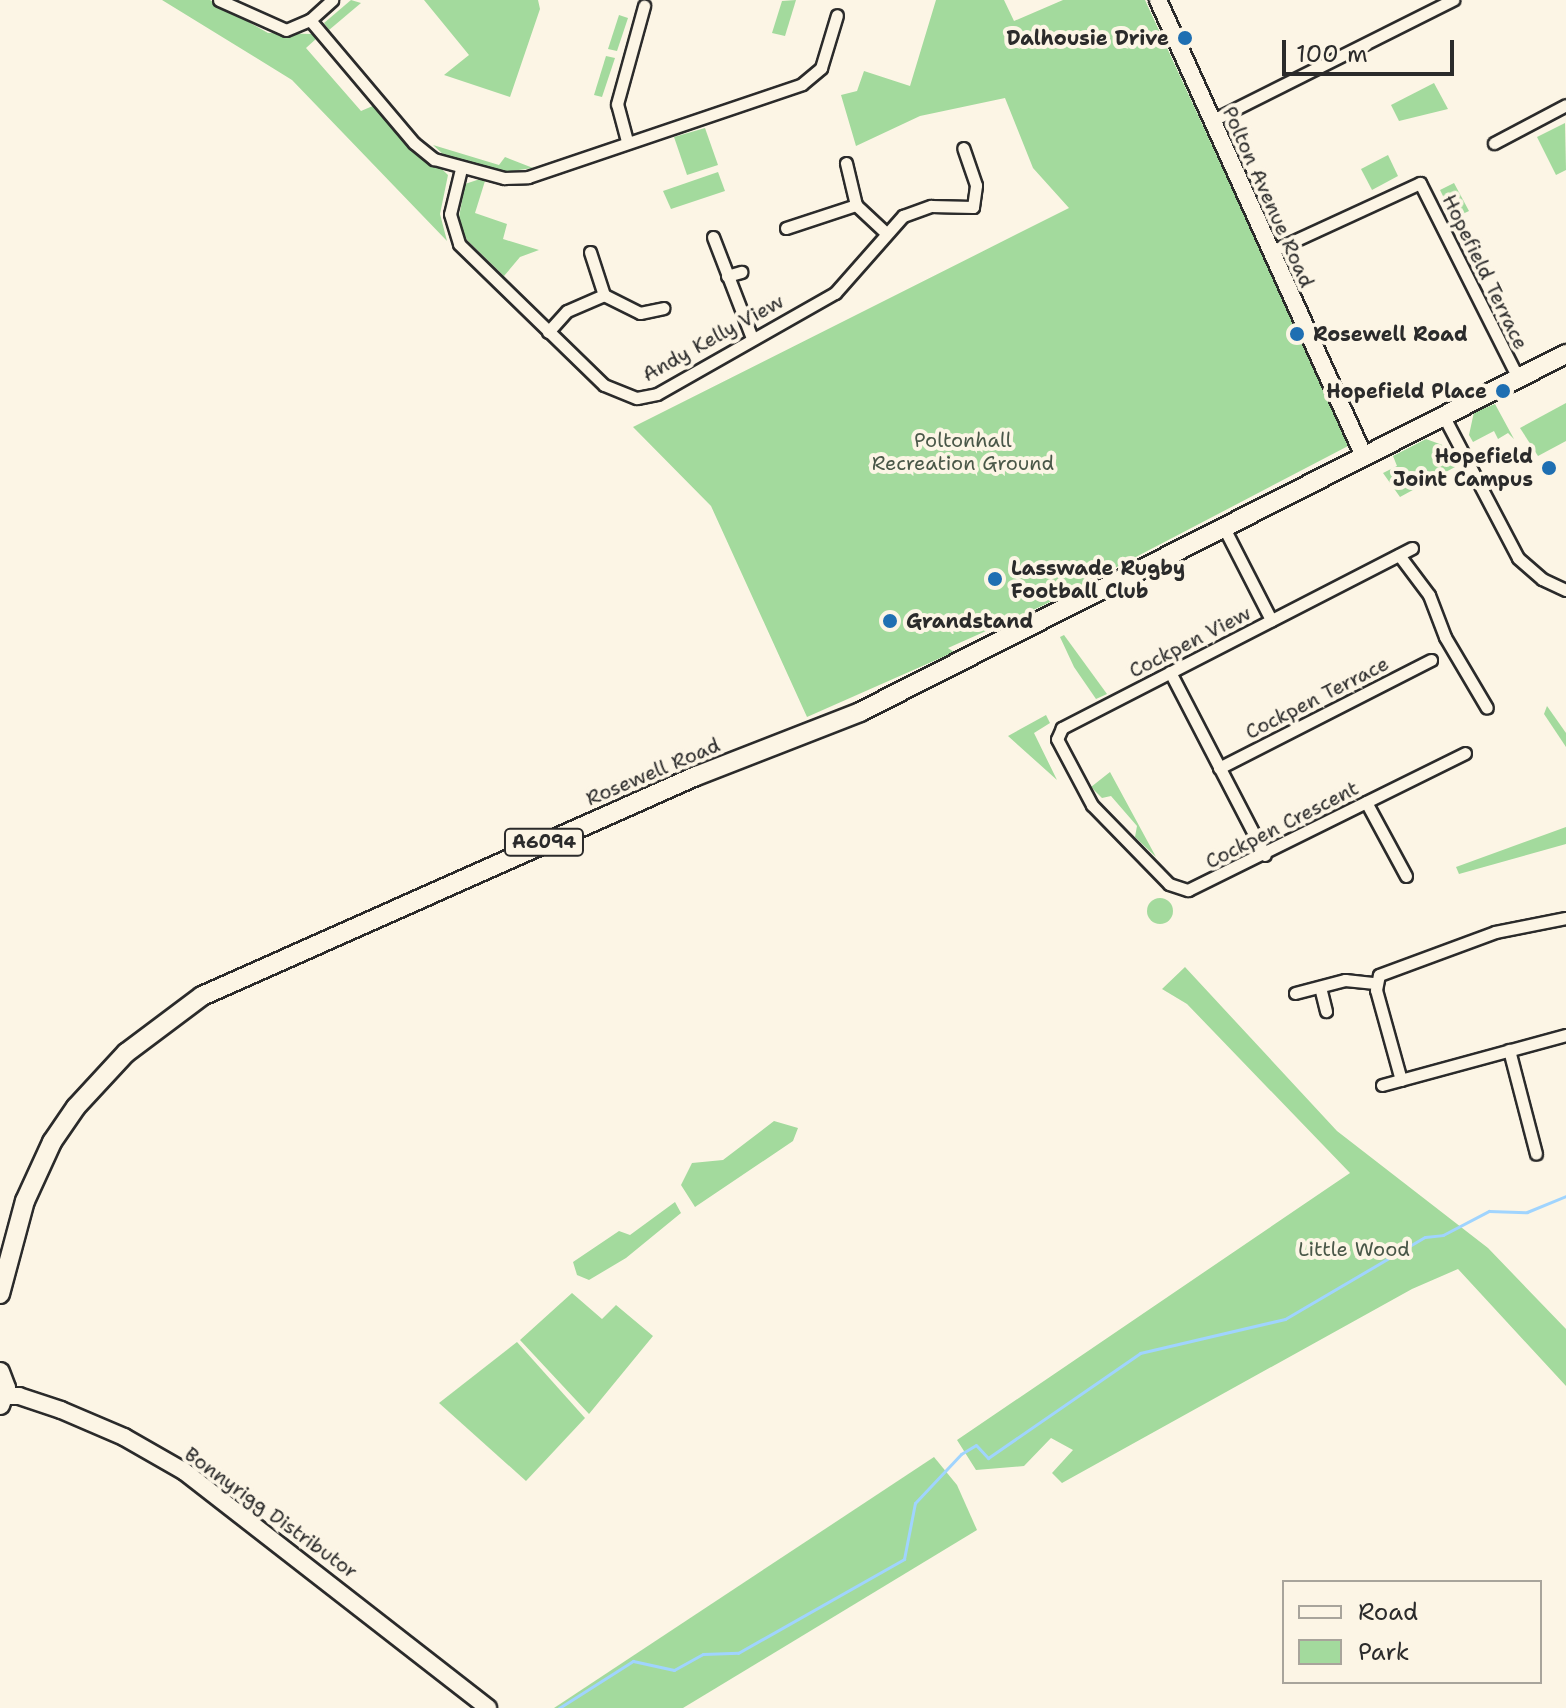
<!DOCTYPE html>
<html>
<head>
<meta charset="utf-8">
<style>
	body { margin:0 }
	#map { position:relative; width:1566px; height:1708px; overflow:hidden; background:#fcf5e5; font-family:"Shantell Sans",sans-serif }
	div>[style] { position:absolute }
	.green>* { inset:0; background:#a3da9d }
	.round { border-radius:50% }
	.stream>* { height:3px; margin:-1.5px; padding:0 1.5px; transform-origin:1.5px; border-radius:1.5px; background:#a0d4fe }
	.roads { filter:drop-shadow(2px 0 #2b2b2b) drop-shadow(-2px 0 #2b2b2b) drop-shadow(0 2px #2b2b2b) drop-shadow(0 -2px #2b2b2b) }
	.street>* { height:11px; margin:-5.5px; padding:0 5.5px; transform-origin:5.5px; border-radius:5.5px; background:#fcf5e5 }
	.secondary>* { height:16px; margin:-8px; padding:0 8px; transform-origin:8px; border-radius:8px; background:#fcf5e5 }
	.primary>* { height:18px; margin:-9px; padding:0 9px; transform-origin:9px; border-radius:9px; background:#fcf5e5 }
	.dots>* { width:22px; height:22px; translate:-50% -50%; box-sizing:border-box; border:4px solid #fcf5e5; border-radius:50% }
	span { translate:-50% -50%; white-space:nowrap; text-align:center; line-height:1.15; -webkit-text-stroke:8px #fcf5e5; paint-order:stroke }
	.shield-label span { padding:2px 6px; background:#fcf5e5; border:2px solid; border-radius:6px; -webkit-text-stroke-width:0 }
	.shield-label { font-size:18px; color:#2b2b2b; font-weight:700 }
	.poi-label { font-size:20px; color:#2b2b2b; font-weight:700 }
	.right { translate:-100% -50%; text-align:right }
	.left { translate:0 -50%; text-align:left }
	.street-label { font-size:20px; color:#2b2b2b }
	.park-label { font-size:20px; color:#495748 }
	.legend { position:absolute; left:1282px; top:1580px; width:260px; height:104px; box-sizing:border-box; background:#fcf5e5; border:2px solid #a8a49b; margin:0; padding:10px 14px; list-style:none; font-size:24px; color:#2b2b2b }
	.legend li { display:flex; align-items:center; gap:16px; height:40px }
	.legend b { width:40px; border:2px solid #a8a49b }
	.scale { position:absolute; left:1282px; top:40px; width:172px; height:36px; box-sizing:border-box; border:4px solid #2b2b2b; border-top:0; padding-left:10px; font-size:24px; line-height:28px; white-space:nowrap; color:#2b2b2b; -webkit-text-stroke:6px #fcf5e5; paint-order:stroke }
</style>
</head>
<body>
<div id="map">
	<div class="green">
		<div style="clip-path:polygon(162px 0,210px 0,268px 33px,313px 34px,317px 38px,306px 48px,361px 111px,375px 105px,448px 175px,440px 214px,447px 241px,292px 80px)"></div>
		<div style="clip-path:polygon(351px 0,361px 3px,329px 30px,324px 23px)"></div>
		<div style="clip-path:polygon(424px 0,538px 0,540px 9px,510px 97px,444px 75px,469px 55px)"></div>
		<div style="clip-path:polygon(796px 0,785px 36px,772px 33px,782px 1px)"></div>
		<div style="clip-path:polygon(936px 0,1004px 0,1014px 21px,1063px 0,1145px 0,1350px 445px,1044px 605px,948px 648px,954px 652px,807px 717px,711px 506px,633px 427px,1069px 208px,1033px 168px,1005px 98px,920px 116px,856px 146px,841px 95px,857px 91px,864px 71px,910px 86px)"></div>
		<div style="clip-path:polygon(619px 15px,628px 18px,617px 51px,608px 49px)"></div>
		<div style="clip-path:polygon(606px 56px,615px 58px,602px 97px,594px 95px)"></div>
		<div style="clip-path:polygon(1434px 83px,1448px 109px,1399px 121px,1391px 105px)"></div>
		<div style="clip-path:polygon(1565px 123px,1566px 170px,1556px 175px,1537px 137px)"></div>
		<div style="clip-path:polygon(705px 128px,718px 165px,687px 175px,674px 137px)"></div>
		<div style="clip-path:polygon(433px 145px,499px 165px,505px 157px,533px 168px,498px 173px,478px 168px,445px 156px)"></div>
		<div style="clip-path:polygon(1388px 155px,1398px 176px,1372px 190px,1361px 169px)"></div>
		<div style="clip-path:polygon(718px 172px,725px 191px,671px 209px,663px 191px)"></div>
		<div style="clip-path:polygon(480px 179px,485px 181px,475px 213px,507px 224px,503px 239px,539px 250px,520px 257px,504px 276px,467px 240px,458px 223px,465px 184px)"></div>
		<div style="clip-path:polygon(1454px 183px,1469px 211px,1454px 218px,1440px 190px)"></div>
		<div style="clip-path:polygon(1566px 403px,1566px 441px,1538px 456px,1520px 428px)"></div>
		<div style="clip-path:polygon(1495px 404px,1514px 439px,1508px 433px,1498px 439px,1494px 431px,1473px 442px,1469px 435px,1474px 412px)"></div>
		<div style="clip-path:polygon(1426px 439px,1445px 446px,1455px 467px,1400px 497px,1383px 473px,1397px 466px,1393px 456px)"></div>
		<div style="clip-path:polygon(1064px 635px,1107px 694px,1096px 699px,1074px 667px,1060px 637px)"></div>
		<div style="clip-path:polygon(1547px 706px,1566px 733px,1566px 747px,1544px 714px)"></div>
		<div style="clip-path:polygon(1046px 715px,1050px 723px,1034px 733px,1057px 780px,1008px 736px)"></div>
		<div style="clip-path:polygon(1110px 772px,1156px 857px,1135px 837px,1137px 826px,1111px 796px,1102px 798px,1091px 787px)"></div>
		<div style="clip-path:polygon(1566px 827px,1566px 844px,1459px 874px,1456px 867px)"></div>
		<div class="round" style="left:1147px;top:898px;width:26px;height:26px"></div>
		<div style="clip-path:polygon(1185px 967px,1337px 1131px,1488px 1248px,1566px 1329px,1566px 1386px,1458px 1269px,1412px 1289px,1062px 1483px,1052px 1473px,1073px 1450px,1051px 1438px,1024px 1466px,976px 1470px,957px 1440px,1350px 1173px,1187px 1004px,1162px 989px)"></div>
		<div style="clip-path:polygon(774px 1121px,798px 1128px,793px 1141px,695px 1207px,681px 1185px,692px 1163px,723px 1160px)"></div>
		<div style="clip-path:polygon(675px 1202px,681px 1213px,626px 1258px,589px 1280px,577px 1275px,573px 1262px,619px 1231px,630px 1235px)"></div>
		<div style="clip-path:polygon(572px 1293px,602px 1319px,616px 1305px,653px 1336px,589px 1414px,520px 1340px)"></div>
		<div style="clip-path:polygon(517px 1342px,585px 1418px,526px 1481px,439px 1403px)"></div>
		<div style="clip-path:polygon(934px 1457px,957px 1485px,977px 1530px,683px 1708px,554px 1708px)"></div>
	</div>
	<div class="stream">
		<div style="left:559px;top:1708px;width:88px;rotate:-32.4deg"></div>
		<div style="left:633px;top:1661px;width:42px;rotate:12.4deg"></div>
		<div style="left:674px;top:1670px;width:33px;rotate:-29deg"></div>
		<div style="left:703px;top:1654px;width:35px;rotate:-2deg"></div>
		<div style="left:738px;top:1653px;width:191px;rotate:-29.5deg"></div>
		<div style="left:904px;top:1559px;width:57px;rotate:-78.9deg"></div>
		<div style="left:915px;top:1503px;width:67px;rotate:-46.8deg"></div>
		<div style="left:961px;top:1454px;width:17px;rotate:-31deg"></div>
		<div style="left:976px;top:1445px;width:18px;rotate:47deg"></div>
		<div style="left:988px;top:1458px;width:185px;rotate:-34.6deg"></div>
		<div style="left:1140px;top:1353px;width:149px;rotate:-13.2deg"></div>
		<div style="left:1285px;top:1319px;width:162px;rotate:-30.4deg"></div>
		<div style="left:1425px;top:1237px;width:18px;rotate:-6deg"></div>
		<div style="left:1443px;top:1235px;width:52px;rotate:-27.6deg"></div>
		<div style="left:1489px;top:1211px;width:38px;rotate:2deg"></div>
		<div style="left:1527px;top:1212px;width:42px;rotate:-22.3deg"></div>
	</div>
	<div class="roads">
		<div class="street">
			<div style="left:219px;top:0;width:73px;rotate:24.1deg"></div>
			<div style="left:286px;top:30px;width:26px;rotate:-23deg"></div>
			<div style="left:310px;top:20px;width:30px;rotate:-42deg"></div>
			<div style="left:310px;top:20px;width:161px;rotate:49.8deg"></div>
			<div style="left:414px;top:143px;width:26px;rotate:39deg"></div>
			<div style="left:434px;top:159px;width:73px;rotate:15.2deg"></div>
			<div style="left:504px;top:178px;width:24px;rotate:-2deg"></div>
			<div style="left:528px;top:177px;width:289px;rotate:-18.7deg"></div>
			<div style="left:802px;top:84px;width:25px;rotate:-40deg"></div>
			<div style="left:821px;top:68px;width:55px;rotate:-73.2deg"></div>
			<div style="left:1211px;top:121px;width:271px;rotate:-26.6deg"></div>
			<div style="left:627px;top:141px;width:38px;rotate:-105deg"></div>
			<div style="left:617px;top:104px;width:102px;rotate:-74.6deg"></div>
			<div style="left:1494px;top:143px;width:81px;rotate:-27.8deg"></div>
			<div style="left:846px;top:163px;width:43px;rotate:76.6deg"></div>
			<div style="left:856px;top:205px;width:41px;rotate:43deg"></div>
			<div style="left:461px;top:169px;width:46px;rotate:103.7deg"></div>
			<div style="left:450px;top:214px;width:31px;rotate:73deg"></div>
			<div style="left:459px;top:244px;width:202px;rotate:44.2deg"></div>
			<div style="left:604px;top:385px;width:35px;rotate:22deg"></div>
			<div style="left:637px;top:398px;width:20px;rotate:-11deg"></div>
			<div style="left:657px;top:394px;width:205px;rotate:-29.6deg"></div>
			<div style="left:835px;top:293px;width:103px;rotate:-48.6deg"></div>
			<div style="left:903px;top:216px;width:30px;rotate:-20deg"></div>
			<div style="left:931px;top:206px;width:42px;rotate:1.4deg"></div>
			<div style="left:973px;top:207px;width:22px;rotate:-82deg"></div>
			<div style="left:976px;top:185px;width:39px;rotate:-109deg"></div>
			<div style="left:786px;top:228px;width:74px;rotate:-18.2deg"></div>
			<div style="left:713px;top:237px;width:108px;rotate:68.9deg"></div>
			<div style="left:590px;top:252px;width:45px;rotate:72deg"></div>
			<div style="left:604px;top:295px;width:40px;rotate:26.6deg"></div>
			<div style="left:640px;top:313px;width:24px;rotate:-12deg"></div>
			<div style="left:1270px;top:252px;width:165px;rotate:-24.7deg"></div>
			<div style="left:1420px;top:183px;width:218px;rotate:63.3deg"></div>
			<div style="left:727px;top:276px;width:15px;rotate:-16deg"></div>
			<div style="left:548px;top:332px;width:28px;rotate:-48deg"></div>
			<div style="left:567px;top:311px;width:40px;rotate:-23.4deg"></div>
			<div style="left:1443px;top:415px;width:161px;rotate:62.3deg"></div>
			<div style="left:1518px;top:558px;width:32px;rotate:41deg"></div>
			<div style="left:1542px;top:579px;width:26px;rotate:25deg"></div>
			<div style="left:1223px;top:526px;width:106px;rotate:62.9deg"></div>
			<div style="left:1412px;top:548px;width:394px;rotate:152.8deg"></div>
			<div style="left:1062px;top:728px;width:12px;rotate:114deg"></div>
			<div style="left:1057px;top:739px;width:75px;rotate:62.1deg"></div>
			<div style="left:1092px;top:805px;width:110px;rotate:45.7deg"></div>
			<div style="left:1169px;top:884px;width:20px;rotate:18deg"></div>
			<div style="left:1188px;top:890px;width:309px;rotate:-26.3deg"></div>
			<div style="left:1399px;top:555px;width:50px;rotate:53.1deg"></div>
			<div style="left:1429px;top:595px;width:45px;rotate:69.1deg"></div>
			<div style="left:1445px;top:637px;width:82px;rotate:59.4deg"></div>
			<div style="left:1170px;top:672px;width:206px;rotate:62.6deg"></div>
			<div style="left:1219px;top:768px;width:238px;rotate:-27deg"></div>
			<div style="left:1366px;top:802px;width:84px;rotate:61.6deg"></div>
			<div style="left:1320px;top:987px;width:25px;rotate:76deg"></div>
			<div style="left:1295px;top:993px;width:52px;rotate:-14.6deg"></div>
			<div style="left:1345px;top:980px;width:30px;rotate:6deg"></div>
			<div style="left:1509px;top:1050px;width:107px;rotate:75.4deg"></div>
			<div style="left:1401px;top:1080px;width:93px;rotate:-105.5deg"></div>
			<div style="left:1376px;top:990px;width:15px;rotate:-79deg"></div>
			<div style="left:1379px;top:975px;width:124px;rotate:-20.3deg"></div>
			<div style="left:1495px;top:932px;width:72px;rotate:-11.2deg"></div>
			<div style="left:1382px;top:1085px;width:191px;rotate:-15.2deg"></div>
		</div>
		<div class="secondary">
			<div style="left:1158px;top:0;width:498px;rotate:65.7deg"></div>
			<div style="left:5px;top:1396px;width:14px"></div>
			<div style="left:19px;top:1396px;width:44px;rotate:18.4deg"></div>
			<div style="left:61px;top:1410px;width:69px;rotate:23.2deg"></div>
			<div style="left:124px;top:1437px;width:70px;rotate:29.8deg"></div>
			<div style="left:185px;top:1472px;width:384px;rotate:37.9deg"></div>
		</div>
		<div class="primary">
			<div style="left:0;top:1294px;width:96px;rotate:-75deg"></div>
			<div style="left:25px;top:1201px;width:65px;rotate:-65.4deg"></div>
			<div style="left:52px;top:1142px;width:42px;rotate:-55.6deg"></div>
			<div style="left:76px;top:1107px;width:74px;rotate:-47.2deg"></div>
			<div style="left:126px;top:1053px;width:95px;rotate:-36.9deg"></div>
			<div style="left:202px;top:996px;width:541px;rotate:-24.01deg"></div>
			<div style="left:696px;top:776px;width:176px;rotate:-21.3deg"></div>
			<div style="left:860px;top:712px;width:792px;rotate:-26.89deg"></div>
			<div style="left:0;top:1372px;width:17px;rotate:69deg"></div>
			<div style="left:6px;top:1388px;width:18px;rotate:109deg"></div>
		</div>
	</div>
	<div class="dots">
		<div style="left:1185px;top:38px;background:#1f6fb2"></div>
		<div style="left:1297px;top:334px;background:#1f6fb2"></div>
		<div style="left:1503px;top:391px;background:#1f6fb2"></div>
		<div style="left:1549px;top:468px;background:#1f6fb2"></div>
		<div style="left:995px;top:579px;background:#1f6fb2"></div>
		<div style="left:890px;top:621px;background:#1f6fb2"></div>
	</div>
	<div class="shield-label">
		<span style="left:544px;top:842px">A6094</span>
	</div>
	<div class="poi-label">
		<span class="right" style="left:1169px;top:38px">Dalhousie Drive</span>
		<span class="left" style="left:1313px;top:334px">Rosewell Road</span>
		<span class="right" style="left:1487px;top:391px">Hopefield Place</span>
		<span class="right" style="left:1533px;top:468px">Hopefield<br>Joint Campus</span>
		<span class="left" style="left:1011px;top:580px">Lasswade Rugby<br>Football Club</span>
		<span class="left" style="left:906px;top:621px">Grandstand</span>
	</div>
	<div class="street-label">
		<span style="left:1268px;top:197px;rotate:66deg">Polton Avenue Road</span>
		<span style="left:1485px;top:272px;rotate:64deg">Hopefield Terrace</span>
		<span style="left:713px;top:338px;rotate:-29deg">Andy Kelly View</span>
		<span style="left:1190px;top:642px;rotate:-27deg">Cockpen View</span>
		<span style="left:1317px;top:698px;rotate:-27deg">Cockpen Terrace</span>
		<span style="left:653px;top:772px;rotate:-23deg">Rosewell Road</span>
		<span style="left:1282px;top:825px;rotate:-27deg">Cockpen Crescent</span>
		<span style="left:271px;top:1513px;rotate:36deg">Bonnyrigg Distributor</span>
	</div>
	<div class="park-label">
		<span style="left:963px;top:452px">Poltonhall<br>Recreation Ground</span>
		<span style="left:1354px;top:1249px">Little Wood</span>
	</div>
	<ul class="legend">
	<li><b style="height:10px;background:#fcf5e5"></b>Road</li>
	<li><b style="height:22px;background:#a3da9d"></b>Park</li>
	</ul>
	<div class="scale">100 m</div>
</div>
</body>
</html>
